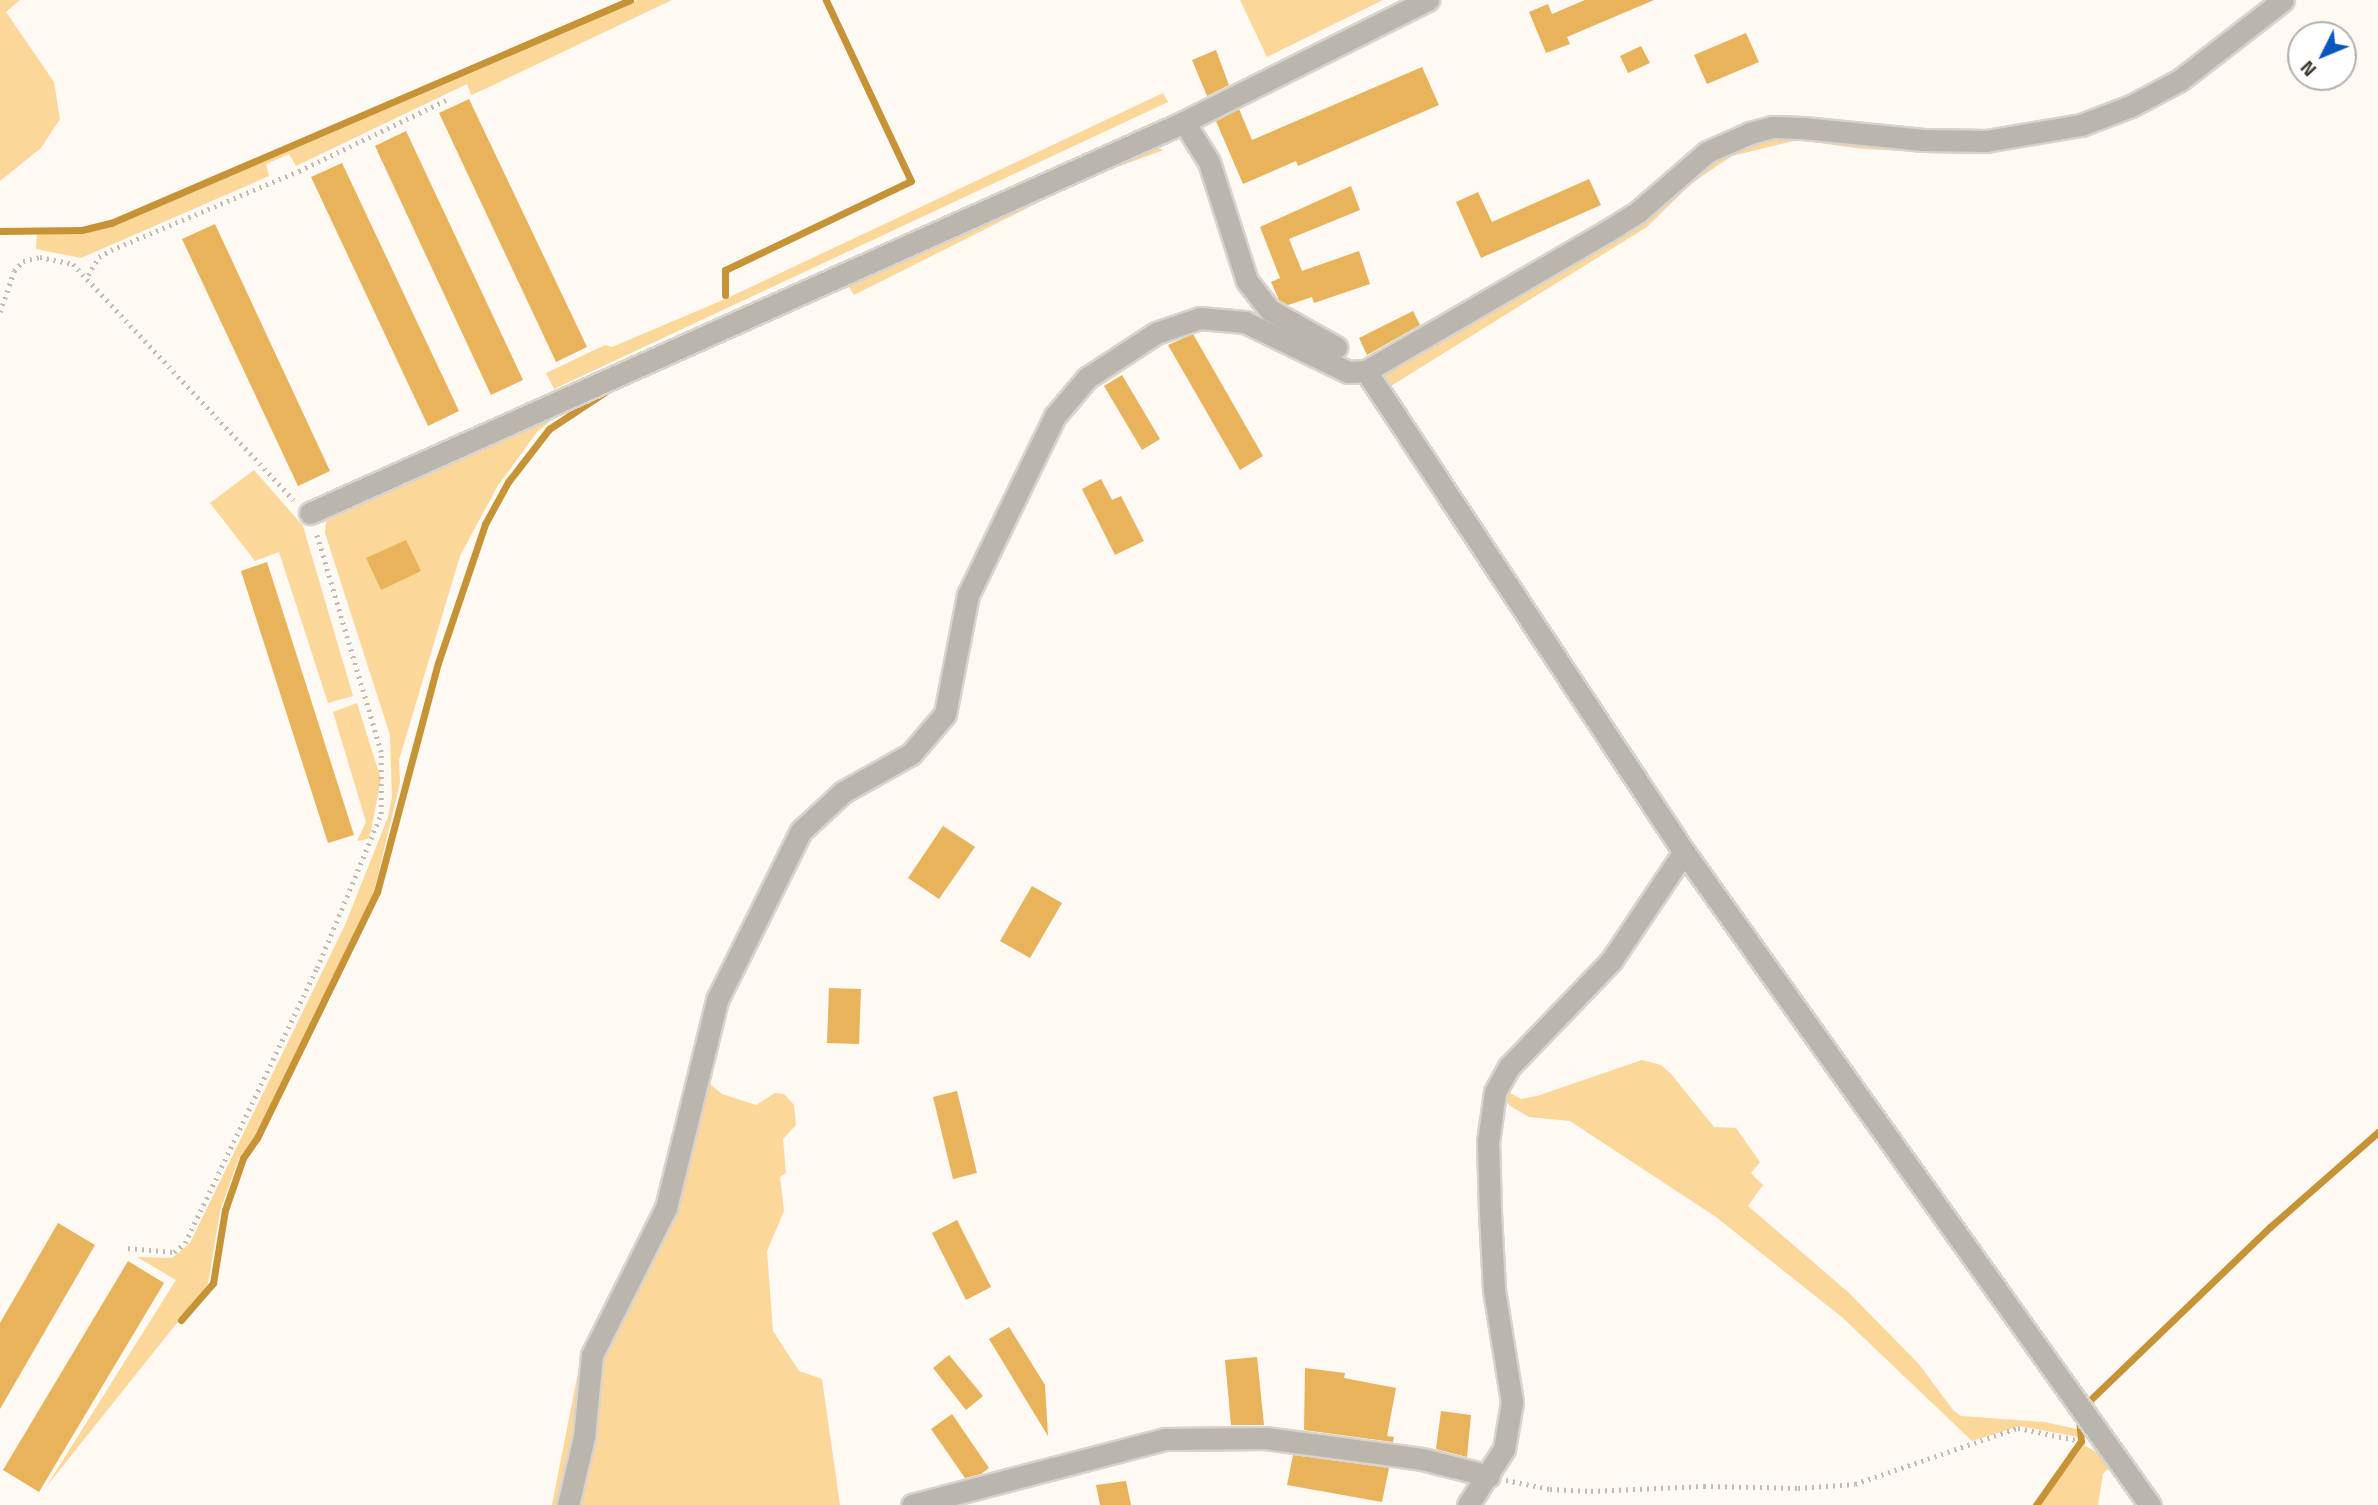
<!DOCTYPE html>
<html>
<head>
<meta charset="utf-8">
<style>
	body { margin:0 }
	#map { position:relative; width:2378px; height:1505px; overflow:hidden; background:#fef9f2; font-family:"Titillium Web",sans-serif }
	div>[style] { position:absolute }
	.green>* { inset:0; background:#fcd79a }
	.stream>* { height:7px; margin:-3.5px; padding:0 3.5px; transform-origin:3.5px; border-radius:3.5px; background:#c69336 }
	.building>* { inset:0; background:#e8b35a }
	.path>* { height:4.5px; margin-top:-2.25px; transform-origin:0; background:repeating-linear-gradient(90deg,#c0bbb4 0 2px,transparent 0 7px) }
	.roads { filter:drop-shadow(2px 0 #d8d3cc) drop-shadow(-2px 0 #d8d3cc) drop-shadow(0 2px #d8d3cc) drop-shadow(0 -2px #d8d3cc) }
	.minor>* { height:21px; margin:-10.5px; padding:0 10.5px; transform-origin:10.5px; border-radius:10.5px; background:#bab5ad }
	span { translate:-50% -50%; white-space:nowrap; text-align:center; line-height:1.15; -webkit-text-stroke:5px #fff; paint-order:stroke }
	.north { position:absolute; left:2287px; top:21px; width:70px; height:70px; box-sizing:border-box; background:#fff; border:2px solid #b2b1ad; border-radius:50%; rotate:227deg; font-size:19px; font-weight:700; line-height:28px; text-align:center; color:#3f3b33 }
	.north::after { content:''; display:block; margin:auto; width:24px; height:32px; background:#0958c2; clip-path:polygon(50% 0,100% 100%,50% 72%,0 100%) }
</style>
</head>
<body>
<div id="map">
	<div class="green">
		<div style="clip-path:polygon(0 0,20px 0,6px 12px,54px 82px,60px 119px,41px 148px,0 181px)"></div>
		<div style="clip-path:polygon(638px 0,672px 0,485px 89px,471px 95px,467px 84px,296px 166px,289px 154px,266px 164px,269px 176px,81px 258px,36px 249px,37px 233px,84px 234px,110px 226px)"></div>
		<div style="clip-path:polygon(1240px 0,1383px 0,1267px 57px)"></div>
		<div style="clip-path:polygon(1163px 93px,1168px 102px,554px 389px,546px 373px,605px 345px,612px 347px,723px 300px)"></div>
		<div style="clip-path:polygon(1774px 131px,2070px 136px,2019px 148px,1954px 153px,1862px 149px,1798px 140px,1732px 156px,1692px 183px,1647px 227px,1386px 389px,1379px 370px,1707px 158px)"></div>
		<div style="clip-path:polygon(1143px 145px,1164px 150px,1087px 178px,854px 295px,844px 279px)"></div>
		<div style="clip-path:polygon(561px 412px,537px 432px,497px 487px,460px 556px,399px 760px,400px 783px,373px 895px,255px 1138px,239px 1158px,220px 1211px,208px 1284px,46px 1487px,176px 1280px,137px 1257px,172px 1258px,190px 1243px,345px 925px,388px 817px,392px 797px,390px 735px,325px 533px,326px 521px)"></div>
		<div style="clip-path:polygon(254px 470px,303px 526px,353px 696px,328px 703px,279px 552px,255px 561px,210px 503px)"></div>
		<div style="clip-path:polygon(357px 703px,381px 779px,371px 831px,368px 839px,357px 841px,366px 822px,333px 712px)"></div>
		<div style="clip-path:polygon(1642px 1060px,1661px 1065px,1672px 1075px,1714px 1127px,1736px 1128px,1760px 1162px,1751px 1173px,1763px 1185px,1748px 1206px,1848px 1292px,1918px 1363px,1953px 1410px,1961px 1416px,2044px 1422px,2077px 1429px,2078px 1437px,2020px 1426px,1972px 1441px,1843px 1318px,1716px 1217px,1570px 1121px,1529px 1117px,1510px 1106px,1500px 1094px,1503px 1089px,1521px 1099px,1537px 1096px)"></div>
		<div style="clip-path:polygon(704px 1079px,722px 1094px,756px 1105px,775px 1093px,784px 1094px,794px 1105px,796px 1125px,783px 1139px,786px 1173px,780px 1177px,784px 1211px,767px 1251px,773px 1331px,799px 1371px,822px 1379px,840px 1505px,574px 1505px,597px 1367px,629px 1292px)"></div>
		<div style="clip-path:polygon(664px 1186px,656px 1215px,606px 1311px,563px 1505px,552px 1505px,582px 1352px)"></div>
		<div style="clip-path:polygon(2084px 1445px,2114px 1462px,2103px 1474px,2098px 1505px,2040px 1505px)"></div>
	</div>
	<div class="stream">
		<div style="left:0;top:231px;width:82px;rotate:-0.7deg"></div>
		<div style="left:82px;top:230px;width:30px;rotate:-14deg"></div>
		<div style="left:111px;top:223px;width:565px;rotate:-23.25deg"></div>
		<div style="left:725px;top:295px;width:25px;rotate:-90deg"></div>
		<div style="left:725px;top:270px;width:206px;rotate:-25.6deg"></div>
		<div style="left:911px;top:181px;width:200px;rotate:-115.2deg"></div>
		<div style="left:181px;top:1320px;width:49px;rotate:-49.1deg"></div>
		<div style="left:213px;top:1283px;width:74px;rotate:-80.7deg"></div>
		<div style="left:225px;top:1210px;width:55px;rotate:-70.9deg"></div>
		<div style="left:243px;top:1158px;width:24px;rotate:-55deg"></div>
		<div style="left:257px;top:1138px;width:274px;rotate:-64deg"></div>
		<div style="left:377px;top:892px;width:237px;rotate:-75.1deg"></div>
		<div style="left:438px;top:663px;width:147px;rotate:-71.3deg"></div>
		<div style="left:485px;top:524px;width:48px;rotate:-61.3deg"></div>
		<div style="left:508px;top:482px;width:67px;rotate:-52.3deg"></div>
		<div style="left:549px;top:429px;width:67px;rotate:-33.5deg"></div>
		<div style="left:2088px;top:1402px;width:252px;rotate:-43.9deg"></div>
		<div style="left:2270px;top:1227px;width:144px;rotate:-41.3deg"></div>
		<div style="left:2036px;top:1505px;width:78px;rotate:-54.9deg"></div>
		<div style="left:2081px;top:1441px;width:25px;rotate:-95deg"></div>
	</div>
	<div class="building">
		<div style="clip-path:polygon(1585px 0,1654px 0,1567px 37px,1570px 44px,1546px 53px,1529px 12px,1548px 4px,1552px 14px)"></div>
		<div style="clip-path:polygon(1746px 33px,1759px 62px,1707px 84px,1694px 55px)"></div>
		<div style="clip-path:polygon(1641px 46px,1650px 63px,1628px 73px,1620px 56px)"></div>
		<div style="clip-path:polygon(1216px 50px,1229px 85px,1207px 96px,1192px 60px)"></div>
		<div style="clip-path:polygon(1422px 67px,1439px 105px,1298px 166px,1296px 161px,1243px 184px,1216px 121px,1239px 109px,1252px 140px)"></div>
		<div style="clip-path:polygon(469px 99px,587px 347px,556px 362px,439px 113px)"></div>
		<div style="clip-path:polygon(406px 131px,523px 380px,491px 395px,375px 146px)"></div>
		<div style="clip-path:polygon(342px 163px,459px 411px,428px 426px,311px 177px)"></div>
		<div style="clip-path:polygon(1589px 179px,1601px 205px,1481px 258px,1456px 202px,1478px 192px,1492px 222px)"></div>
		<div style="clip-path:polygon(1351px 186px,1360px 210px,1289px 239px,1302px 271px,1359px 251px,1370px 284px,1314px 303px,1312px 297px,1288px 305px,1279px 300px,1271px 282px,1280px 278px,1260px 227px)"></div>
		<div style="clip-path:polygon(215px 224px,330px 471px,298px 486px,182px 239px)"></div>
		<div style="clip-path:polygon(1413px 311px,1420px 325px,1367px 355px,1359px 338px)"></div>
		<div style="clip-path:polygon(1193px 334px,1263px 456px,1240px 470px,1168px 345px)"></div>
		<div style="clip-path:polygon(1122px 375px,1160px 439px,1142px 450px,1104px 386px)"></div>
		<div style="clip-path:polygon(1101px 479px,1112px 500px,1121px 496px,1144px 541px,1115px 555px,1082px 489px)"></div>
		<div style="clip-path:polygon(406px 540px,421px 571px,381px 590px,366px 558px)"></div>
		<div style="clip-path:polygon(267px 562px,354px 835px,328px 843px,241px 571px)"></div>
		<div style="clip-path:polygon(943px 826px,975px 847px,939px 899px,908px 878px)"></div>
		<div style="clip-path:polygon(1032px 886px,1062px 903px,1030px 958px,1000px 941px)"></div>
		<div style="clip-path:polygon(829px 988px,861px 989px,859px 1044px,827px 1043px)"></div>
		<div style="clip-path:polygon(957px 1091px,977px 1173px,953px 1179px,933px 1097px)"></div>
		<div style="clip-path:polygon(957px 1220px,991px 1287px,966px 1300px,932px 1233px)"></div>
		<div style="clip-path:polygon(58px 1223px,95px 1245px,0 1409px,0 1323px)"></div>
		<div style="clip-path:polygon(128px 1261px,164px 1283px,39px 1492px,3px 1470px)"></div>
		<div style="clip-path:polygon(1009px 1327px,1045px 1385px,1048px 1436px,989px 1339px)"></div>
		<div style="clip-path:polygon(949px 1355px,983px 1396px,966px 1410px,933px 1368px)"></div>
		<div style="clip-path:polygon(1257px 1357px,1264px 1425px,1231px 1425px,1225px 1360px)"></div>
		<div style="clip-path:polygon(1305px 1368px,1345px 1373px,1344px 1378px,1396px 1388px,1387px 1436px,1394px 1437px,1393px 1442px,1304px 1430px)"></div>
		<div style="clip-path:polygon(1441px 1411px,1471px 1415px,1467px 1457px,1436px 1449px)"></div>
		<div style="clip-path:polygon(952px 1414px,989px 1468px,981px 1474px,965px 1478px,931px 1429px)"></div>
		<div style="clip-path:polygon(1293px 1455px,1389px 1468px,1382px 1502px,1287px 1485px)"></div>
		<div style="clip-path:polygon(1126px 1481px,1131px 1505px,1100px 1505px,1096px 1485px)"></div>
	</div>
	<div class="path">
		<div style="left:88px;top:275px;width:21px;rotate:-59deg"></div>
		<div style="left:99px;top:257px;width:14px;rotate:-30deg"></div>
		<div style="left:111px;top:250px;width:204px;rotate:-22.8deg"></div>
		<div style="left:299px;top:171px;width:165px;rotate:-25.8deg"></div>
		<div style="left:0;top:312px;width:43px;rotate:-71.1deg"></div>
		<div style="left:14px;top:271px;width:13px;rotate:-48deg"></div>
		<div style="left:23px;top:261px;width:17px;rotate:-13deg"></div>
		<div style="left:40px;top:257px;width:34px;rotate:12deg"></div>
		<div style="left:73px;top:264px;width:323px;rotate:46.9deg"></div>
		<div style="left:128px;top:1248px;width:46px;rotate:5deg"></div>
		<div style="left:174px;top:1252px;width:14px;rotate:-39deg"></div>
		<div style="left:185px;top:1243px;width:305px;rotate:-64.4deg"></div>
		<div style="left:317px;top:968px;width:167px;rotate:-67.4deg"></div>
		<div style="left:381px;top:814px;width:62px;rotate:-90deg"></div>
		<div style="left:381px;top:752px;width:229px;rotate:-106.5deg"></div>
		<div style="left:1506px;top:1480px;width:45px;rotate:11.6deg"></div>
		<div style="left:1550px;top:1489px;width:41px;rotate:2.8deg"></div>
		<div style="left:1591px;top:1491px;width:113px;rotate:-2.5deg"></div>
		<div style="left:1704px;top:1486px;width:94px;rotate:1.2deg"></div>
		<div style="left:1798px;top:1488px;width:57px;rotate:-4deg"></div>
		<div style="left:1855px;top:1484px;width:172px;rotate:-19deg"></div>
		<div style="left:2018px;top:1428px;width:60px;rotate:11.5deg"></div>
	</div>
	<div class="roads">
		<div class="minor">
			<div style="left:1184px;top:122px;width:47px;rotate:58deg"></div>
			<div style="left:1209px;top:162px;width:125px;rotate:72.3deg"></div>
			<div style="left:1247px;top:281px;width:37px;rotate:52deg"></div>
			<div style="left:1270px;top:310px;width:76px;rotate:29.3deg"></div>
			<div style="left:1366px;top:371px;width:577px;rotate:56.53deg"></div>
			<div style="left:1684px;top:852px;width:802px;rotate:54.49deg"></div>
			<div style="left:310px;top:513px;width:957px;rotate:-24.1deg"></div>
			<div style="left:1184px;top:122px;width:273px;rotate:-26.6deg"></div>
			<div style="left:568px;top:1505px;width:70px;rotate:-76.8deg"></div>
			<div style="left:584px;top:1437px;width:82px;rotate:-84.4deg"></div>
			<div style="left:592px;top:1355px;width:165px;rotate:-63.3deg"></div>
			<div style="left:666px;top:1208px;width:214px;rotate:-76.2deg"></div>
			<div style="left:717px;top:1000px;width:189px;rotate:-63.6deg"></div>
			<div style="left:801px;top:831px;width:57px;rotate:-42.9deg"></div>
			<div style="left:843px;top:792px;width:78px;rotate:-29.2deg"></div>
			<div style="left:911px;top:754px;width:52px;rotate:-49.6deg"></div>
			<div style="left:945px;top:714px;width:121px;rotate:-79.1deg"></div>
			<div style="left:968px;top:595px;width:199px;rotate:-64.1deg"></div>
			<div style="left:1055px;top:416px;width:50px;rotate:-49.9deg"></div>
			<div style="left:1087px;top:378px;width:82px;rotate:-33.1deg"></div>
			<div style="left:1156px;top:333px;width:46px;rotate:-18.8deg"></div>
			<div style="left:1200px;top:318px;width:45px;rotate:5.1deg"></div>
			<div style="left:1245px;top:322px;width:114px;rotate:25.9deg"></div>
			<div style="left:1348px;top:372px;width:18px;rotate:-3deg"></div>
			<div style="left:1366px;top:371px;width:277px;rotate:-30.1deg"></div>
			<div style="left:1606px;top:232px;width:39px;rotate:-32deg"></div>
			<div style="left:1639px;top:211px;width:90px;rotate:-40.9deg"></div>
			<div style="left:1707px;top:152px;width:47px;rotate:-23.8deg"></div>
			<div style="left:1750px;top:133px;width:23px;rotate:-15deg"></div>
			<div style="left:1772px;top:127px;width:31px;rotate:2deg"></div>
			<div style="left:1803px;top:128px;width:121px;rotate:5.7deg"></div>
			<div style="left:1923px;top:140px;width:63px;rotate:0.9deg"></div>
			<div style="left:1986px;top:141px;width:96px;rotate:-9.6deg"></div>
			<div style="left:2081px;top:125px;width:53px;rotate:-20.8deg"></div>
			<div style="left:2131px;top:106px;width:55px;rotate:-28deg"></div>
			<div style="left:2180px;top:80px;width:130px;rotate:-37.8deg"></div>
			<div style="left:912px;top:1505px;width:261px;rotate:-14.6deg"></div>
			<div style="left:1165px;top:1439px;width:100px;rotate:-0.6deg"></div>
			<div style="left:1265px;top:1438px;width:158px;rotate:7.6deg"></div>
			<div style="left:1422px;top:1459px;width:69px;rotate:14.2deg"></div>
			<div style="left:1468px;top:1505px;width:67px;rotate:-57.3deg"></div>
			<div style="left:1504px;top:1449px;width:48px;rotate:-80.3deg"></div>
			<div style="left:1512px;top:1402px;width:114px;rotate:-99.1deg"></div>
			<div style="left:1494px;top:1289px;width:77px;rotate:-93deg"></div>
			<div style="left:1490px;top:1212px;width:70px;rotate:-91.6deg"></div>
			<div style="left:1488px;top:1142px;width:50px;rotate:-82deg"></div>
			<div style="left:1495px;top:1092px;width:29px;rotate:-61deg"></div>
			<div style="left:1509px;top:1067px;width:147px;rotate:-46.1deg"></div>
			<div style="left:1611px;top:961px;width:131px;rotate:-56.2deg"></div>
		</div>
	</div>
	<div class="north">N</div>
</div>
</body>
</html>
